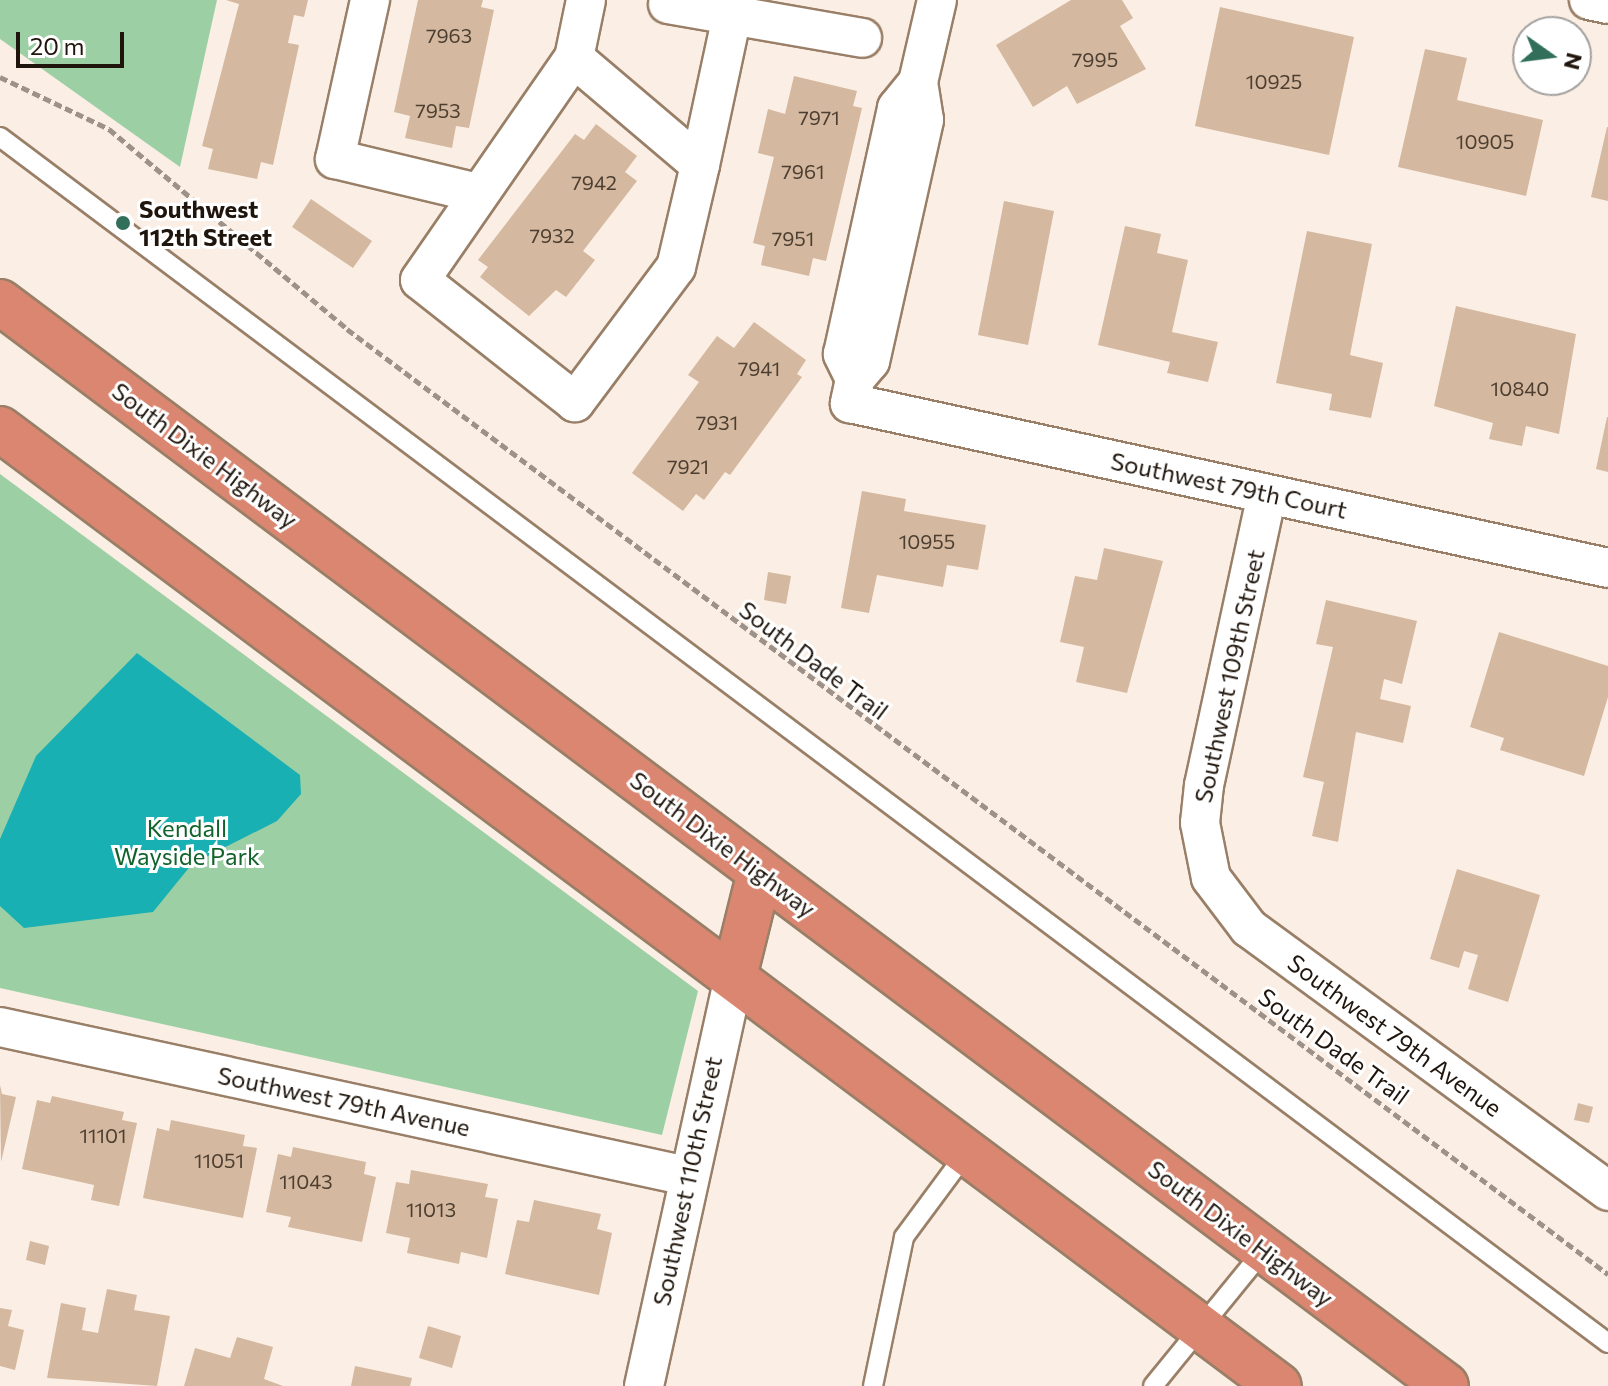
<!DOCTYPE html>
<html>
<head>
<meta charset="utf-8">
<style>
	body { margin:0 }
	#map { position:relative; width:1608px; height:1386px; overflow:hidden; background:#fbefe5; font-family:Commissioner,sans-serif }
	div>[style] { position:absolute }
	.green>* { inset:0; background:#9dcfa4 }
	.water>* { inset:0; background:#19b0b4 }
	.building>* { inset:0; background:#d4b89f }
	.path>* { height:5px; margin-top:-2.5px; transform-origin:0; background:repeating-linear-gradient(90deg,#9d9289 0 8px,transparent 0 12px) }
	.roads { filter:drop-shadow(2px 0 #997f67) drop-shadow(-2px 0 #997f67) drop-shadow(0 2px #997f67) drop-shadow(0 -2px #997f67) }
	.service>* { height:18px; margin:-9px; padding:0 9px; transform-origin:9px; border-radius:9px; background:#fff }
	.minor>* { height:38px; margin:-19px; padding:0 19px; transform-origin:19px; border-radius:19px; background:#fff }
	.trunk>* { height:44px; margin:-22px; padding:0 22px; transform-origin:22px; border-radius:22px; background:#da8670 }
	.dots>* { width:22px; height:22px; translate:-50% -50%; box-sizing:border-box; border:4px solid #fff; border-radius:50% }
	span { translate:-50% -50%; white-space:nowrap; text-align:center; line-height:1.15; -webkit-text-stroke:6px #fff; paint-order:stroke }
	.number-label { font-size:20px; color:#4c3e31 }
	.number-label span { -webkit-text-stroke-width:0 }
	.poi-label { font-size:24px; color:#1f150c; font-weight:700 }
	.left { translate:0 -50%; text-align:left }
	.street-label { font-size:24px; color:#1f150c }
	.park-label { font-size:24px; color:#11632b }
	.north { position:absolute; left:1512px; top:16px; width:80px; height:80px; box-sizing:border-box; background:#fff; border:2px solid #a5a19e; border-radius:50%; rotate:104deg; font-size:22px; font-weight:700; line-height:32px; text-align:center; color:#1f150c }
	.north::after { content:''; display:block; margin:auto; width:28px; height:36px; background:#316f5a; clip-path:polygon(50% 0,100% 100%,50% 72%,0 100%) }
	.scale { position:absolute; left:16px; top:32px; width:108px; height:36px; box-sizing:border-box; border:4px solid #1f150c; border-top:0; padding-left:10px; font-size:24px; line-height:28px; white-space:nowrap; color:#1f150c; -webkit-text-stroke:6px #fff; paint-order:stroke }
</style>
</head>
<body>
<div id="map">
	<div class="green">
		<div style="clip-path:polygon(0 0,217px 0,180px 167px,0 39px)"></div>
		<div style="clip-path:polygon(0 474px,698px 991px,662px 1135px,0 988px)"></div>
	</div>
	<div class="water">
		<div style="clip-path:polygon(137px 653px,300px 775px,301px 794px,277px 821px,192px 864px,153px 912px,24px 928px,0 906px,0 839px,36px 756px)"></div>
	</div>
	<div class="building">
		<div style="clip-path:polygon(226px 0,308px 0,304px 17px,294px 15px,288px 43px,299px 45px,273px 165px,261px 162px,257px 179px,208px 169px,213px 149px,202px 146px,239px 4px)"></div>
		<div style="clip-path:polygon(418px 0,483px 0,481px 7px,494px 10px,469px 128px,456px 126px,452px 148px,405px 138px,410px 116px,394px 112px)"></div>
		<div style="clip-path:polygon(1071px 0,1122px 0,1133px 18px,1120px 26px,1146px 69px,1077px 104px,1067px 86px,1033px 107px,996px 45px)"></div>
		<div style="clip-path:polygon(1220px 7px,1354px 37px,1329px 155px,1195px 126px)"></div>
		<div style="clip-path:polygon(1425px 49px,1467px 58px,1457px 100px,1543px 120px,1526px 196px,1398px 167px)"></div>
		<div style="clip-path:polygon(794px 76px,857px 91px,853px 106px,862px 108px,826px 261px,813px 258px,809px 276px,761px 265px,765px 246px,753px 243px,774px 157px,758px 153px,768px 109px,785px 114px)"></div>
		<div style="clip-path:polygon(596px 124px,637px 156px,625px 172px,637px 181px,583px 251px,595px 260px,566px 297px,556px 290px,529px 316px,480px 277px,488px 267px,478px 260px,575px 134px,584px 140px)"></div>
		<div style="clip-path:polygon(1607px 127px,1608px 127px,1608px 201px,1591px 197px)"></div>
		<div style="clip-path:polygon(311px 199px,372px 241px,353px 268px,292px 227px)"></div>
		<div style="clip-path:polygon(1004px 201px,1054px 211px,1028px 345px,978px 335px)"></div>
		<div style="clip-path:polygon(1125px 226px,1161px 234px,1157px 253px,1188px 260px,1172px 332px,1218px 342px,1208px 382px,1167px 373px,1170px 362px,1098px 345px)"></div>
		<div style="clip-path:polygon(1307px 231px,1372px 244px,1350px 355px,1383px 363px,1371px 418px,1329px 410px,1332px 394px,1276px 383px)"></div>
		<div style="clip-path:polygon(1456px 306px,1576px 334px,1559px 434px,1526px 426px,1522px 446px,1489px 439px,1493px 423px,1434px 406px)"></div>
		<div style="clip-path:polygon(754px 322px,806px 360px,797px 374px,802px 377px,730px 475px,725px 472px,704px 500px,696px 494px,683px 511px,632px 473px,699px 382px,688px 375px,717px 336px,734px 348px)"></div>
		<div style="clip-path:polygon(1607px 417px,1608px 417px,1608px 472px,1596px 469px)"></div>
		<div style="clip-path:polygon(862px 491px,906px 499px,904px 511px,986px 525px,978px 570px,947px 565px,943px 587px,877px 575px,869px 613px,841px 608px)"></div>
		<div style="clip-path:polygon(1104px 548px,1163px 561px,1127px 693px,1076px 682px,1084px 647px,1060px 642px,1075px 576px,1097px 580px)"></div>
		<div style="clip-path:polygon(768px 572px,791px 576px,786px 604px,764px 600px)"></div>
		<div style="clip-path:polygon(1326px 600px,1417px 621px,1402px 684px,1384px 679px,1380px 699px,1411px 706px,1403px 743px,1356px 732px,1338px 842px,1312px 836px,1324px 782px,1303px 777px,1333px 647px,1316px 644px)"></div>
		<div style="clip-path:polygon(1499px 632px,1608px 666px,1608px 697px,1584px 776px,1500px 750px,1504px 738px,1470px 727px)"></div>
		<div style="clip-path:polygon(1457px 869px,1540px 895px,1508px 1002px,1468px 989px,1478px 955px,1464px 951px,1459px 968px,1430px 959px)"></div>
		<div style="clip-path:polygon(0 1085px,2px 1094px,16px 1097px,1px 1162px)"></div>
		<div style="clip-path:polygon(52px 1096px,124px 1112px,122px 1120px,137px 1123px,119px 1206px,91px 1200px,94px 1185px,22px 1169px,37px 1100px,50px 1103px)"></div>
		<div style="clip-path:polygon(1578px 1103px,1593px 1107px,1589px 1123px,1574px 1120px)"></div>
		<div style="clip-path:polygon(171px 1120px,245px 1135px,243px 1146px,257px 1148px,243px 1218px,143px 1198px,157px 1128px,169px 1131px)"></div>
		<div style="clip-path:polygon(293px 1147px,366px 1162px,364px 1174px,376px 1177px,362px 1242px,288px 1227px,291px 1217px,266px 1212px,278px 1154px,291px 1157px)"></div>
		<div style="clip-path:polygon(411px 1170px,488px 1184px,485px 1197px,498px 1199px,487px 1258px,461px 1252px,459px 1264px,407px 1253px,410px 1238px,386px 1233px,396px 1182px,409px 1184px)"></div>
		<div style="clip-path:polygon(534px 1200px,601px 1214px,597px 1229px,612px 1233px,599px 1295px,505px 1274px,517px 1220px,529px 1222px)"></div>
		<div style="clip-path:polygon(30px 1241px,49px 1246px,45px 1265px,26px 1260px)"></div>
		<div style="clip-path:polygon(107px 1289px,137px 1295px,134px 1310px,170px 1316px,157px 1386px,47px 1378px,61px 1303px,86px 1308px,82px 1330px,98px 1333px)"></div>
		<div style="clip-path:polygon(0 1308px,12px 1310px,8px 1326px,24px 1330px,15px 1370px,0 1366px)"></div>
		<div style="clip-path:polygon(428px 1326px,461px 1336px,452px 1368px,419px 1358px)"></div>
		<div style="clip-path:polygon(237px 1337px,273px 1347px,264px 1379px,283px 1386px,184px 1386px,195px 1348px,230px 1358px)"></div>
		<div style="clip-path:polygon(355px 1366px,412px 1378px,410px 1386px,351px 1386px)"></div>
	</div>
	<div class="path">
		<div style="left:0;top:77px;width:121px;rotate:25.5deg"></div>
		<div style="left:109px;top:129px;width:311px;rotate:40deg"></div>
		<div style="left:347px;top:329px;width:1576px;rotate:36.85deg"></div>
	</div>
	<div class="roads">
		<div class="service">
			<div style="left:0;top:137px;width:2010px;rotate:36.87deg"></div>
			<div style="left:873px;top:1386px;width:152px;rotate:-78.2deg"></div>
			<div style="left:904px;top:1237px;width:106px;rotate:-53.5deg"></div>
			<div style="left:1153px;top:1386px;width:176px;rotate:-50.8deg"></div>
		</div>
		<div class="minor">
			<div style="left:370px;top:0;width:163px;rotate:102.4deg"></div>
			<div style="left:335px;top:159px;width:147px;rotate:13.4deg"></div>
			<div style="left:937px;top:0;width:84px;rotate:103deg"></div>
			<div style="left:918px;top:82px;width:38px;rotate:81deg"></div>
			<div style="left:924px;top:120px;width:247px;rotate:102.6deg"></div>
			<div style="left:870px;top:361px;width:23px;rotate:130deg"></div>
			<div style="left:855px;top:379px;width:25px;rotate:102deg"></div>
			<div style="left:850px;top:403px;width:776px;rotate:12.28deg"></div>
			<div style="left:1589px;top:0;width:19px;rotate:12deg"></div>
			<div style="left:668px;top:4px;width:197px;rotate:9.9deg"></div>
			<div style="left:574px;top:58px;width:165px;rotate:40.3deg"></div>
			<div style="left:700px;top:165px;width:105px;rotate:103.2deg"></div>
			<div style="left:676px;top:267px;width:169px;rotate:126.8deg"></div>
			<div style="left:575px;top:402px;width:197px;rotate:-141.8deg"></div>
			<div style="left:420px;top:280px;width:270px;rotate:-55.3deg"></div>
			<div style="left:574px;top:58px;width:59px;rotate:-78.3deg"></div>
			<div style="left:700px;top:165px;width:152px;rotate:-77.9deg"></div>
			<div style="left:855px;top:379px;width:28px;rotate:-116deg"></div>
			<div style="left:843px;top:354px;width:252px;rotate:-77.6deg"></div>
			<div style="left:897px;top:108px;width:33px;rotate:-51deg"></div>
			<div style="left:1267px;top:494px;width:298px;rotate:102.2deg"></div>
			<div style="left:1204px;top:785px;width:38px;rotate:96deg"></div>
			<div style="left:1200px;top:823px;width:56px;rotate:78.7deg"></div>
			<div style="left:1211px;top:878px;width:63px;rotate:52.8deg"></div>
			<div style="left:1249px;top:928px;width:445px;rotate:36.2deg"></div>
			<div style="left:0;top:1027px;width:703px;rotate:12.24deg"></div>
			<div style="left:644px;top:1386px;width:419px;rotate:-77.6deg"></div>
		</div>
		<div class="trunk">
			<div style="left:0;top:302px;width:1807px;rotate:36.86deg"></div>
			<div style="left:0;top:429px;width:1597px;rotate:36.81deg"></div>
			<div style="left:734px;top:977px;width:108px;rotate:-76.1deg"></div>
		</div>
	</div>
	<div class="dots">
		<div style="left:123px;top:223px;background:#316f5a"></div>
	</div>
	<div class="number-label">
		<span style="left:449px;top:35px">7963</span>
		<span style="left:1095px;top:59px">7995</span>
		<span style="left:1274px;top:81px">10925</span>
		<span style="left:438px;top:110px">7953</span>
		<span style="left:819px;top:117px">7971</span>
		<span style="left:1485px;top:141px">10905</span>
		<span style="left:803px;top:171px">7961</span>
		<span style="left:594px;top:182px">7942</span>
		<span style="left:552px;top:235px">7932</span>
		<span style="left:793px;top:238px">7951</span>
		<span style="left:759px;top:368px">7941</span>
		<span style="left:1520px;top:388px">10840</span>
		<span style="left:717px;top:422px">7931</span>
		<span style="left:688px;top:466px">7921</span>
		<span style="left:927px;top:541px">10955</span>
		<span style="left:103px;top:1135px">11101</span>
		<span style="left:219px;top:1160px">11051</span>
		<span style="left:306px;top:1181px">11043</span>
		<span style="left:431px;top:1209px">11013</span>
	</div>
	<div class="poi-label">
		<span class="left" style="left:139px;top:223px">Southwest<br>112th Street</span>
	</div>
	<div class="street-label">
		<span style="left:205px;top:455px;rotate:37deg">South Dixie Highway</span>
		<span style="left:1229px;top:485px;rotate:12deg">Southwest 79th Court</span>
		<span style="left:814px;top:660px;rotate:37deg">South Dade Trail</span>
		<span style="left:1229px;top:676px;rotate:-78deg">Southwest 109th Street</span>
		<span style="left:723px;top:844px;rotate:37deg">South Dixie Highway</span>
		<span style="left:1395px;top:1035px;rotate:36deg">Southwest 79th Avenue</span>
		<span style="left:1334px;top:1046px;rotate:36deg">South Dade Trail</span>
		<span style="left:344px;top:1101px;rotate:12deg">Southwest 79th Avenue</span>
		<span style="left:687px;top:1181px;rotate:-78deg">Southwest 110th Street</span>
		<span style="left:1241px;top:1233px;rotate:37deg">South Dixie Highway</span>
	</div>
	<div class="park-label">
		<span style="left:187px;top:842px">Kendall<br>Wayside Park</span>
	</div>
	<div class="north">N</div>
	<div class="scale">20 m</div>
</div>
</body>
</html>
